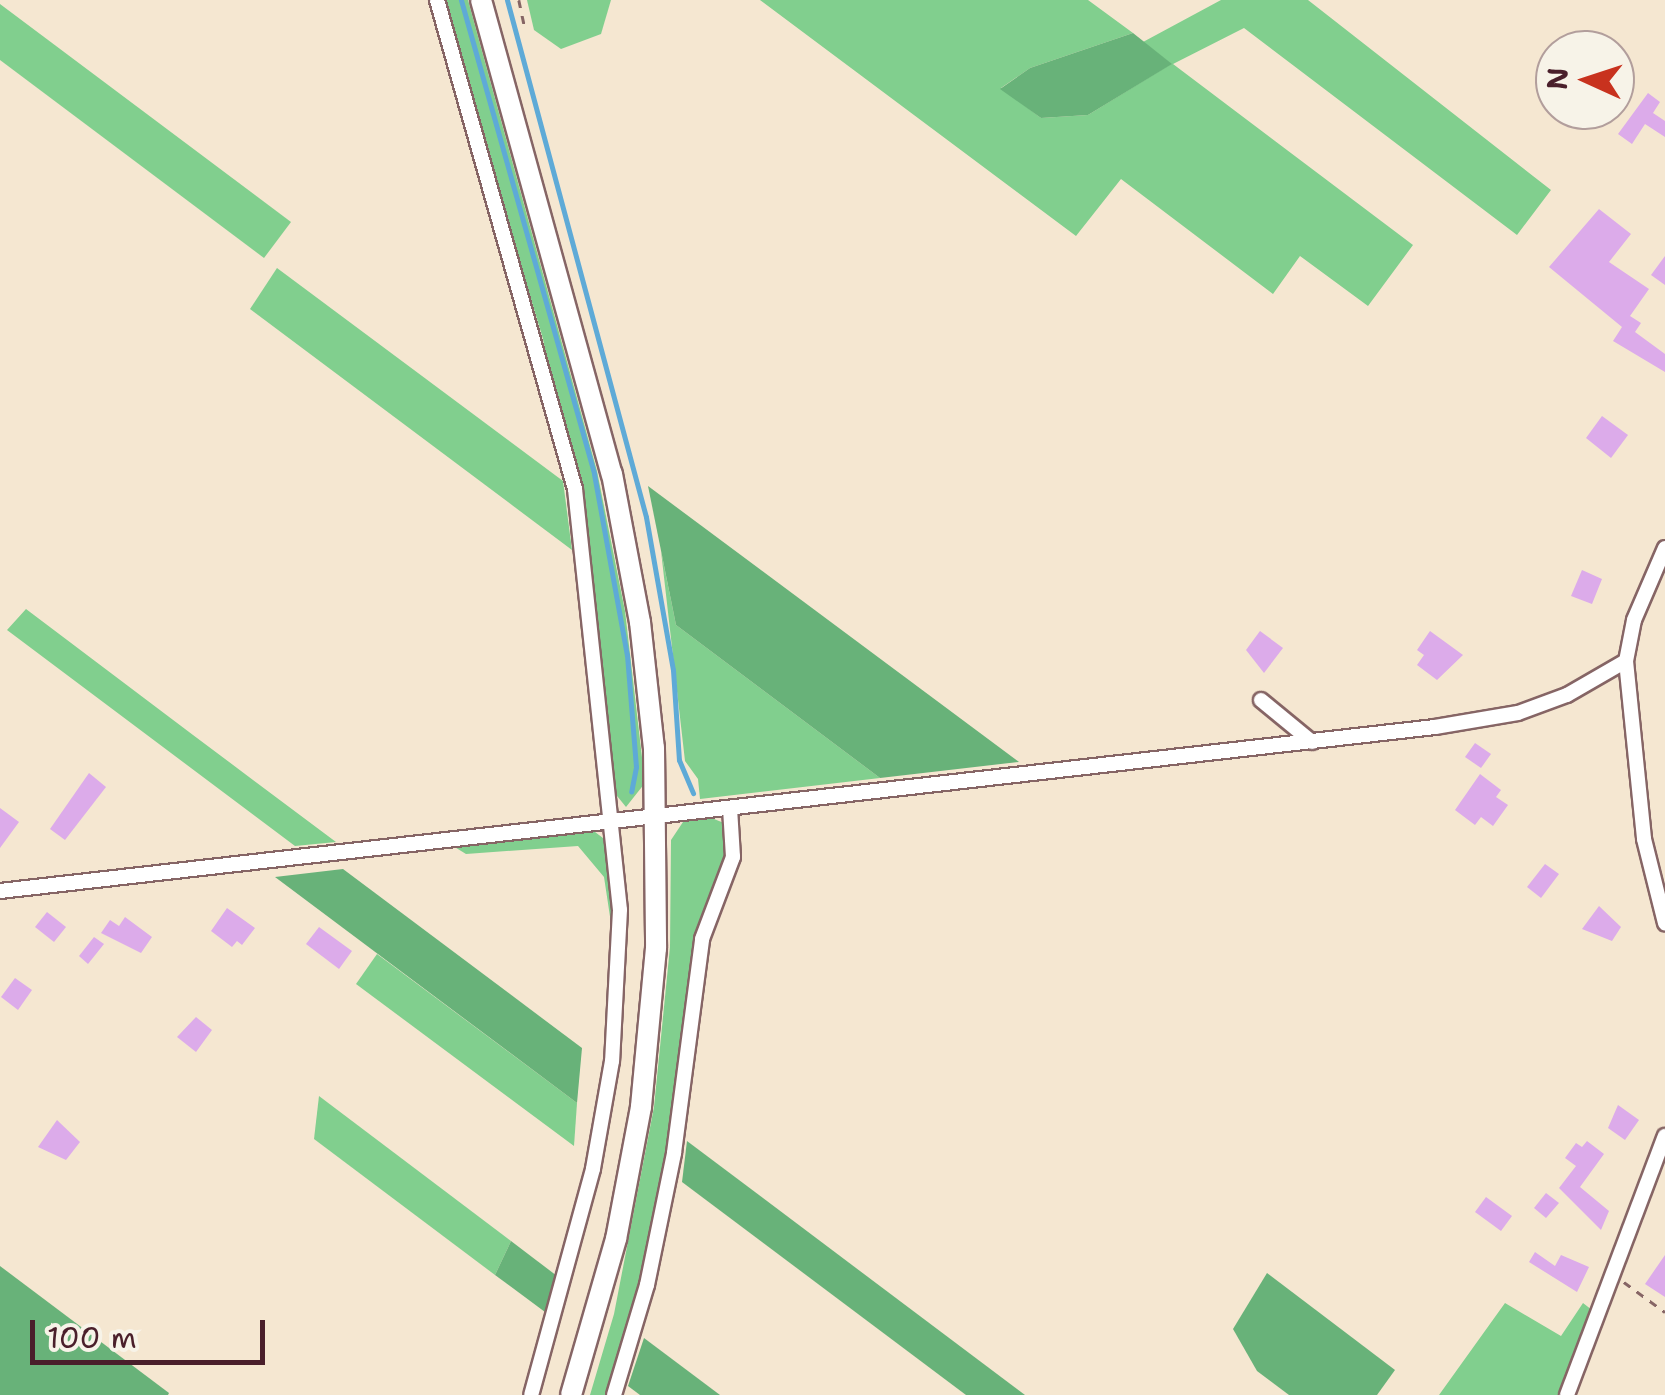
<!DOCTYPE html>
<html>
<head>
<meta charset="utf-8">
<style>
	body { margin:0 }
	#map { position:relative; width:1665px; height:1395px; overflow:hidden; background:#f5e7d1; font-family:"Shantell Sans",sans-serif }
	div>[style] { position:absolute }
	.green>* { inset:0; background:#81cf8e }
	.forest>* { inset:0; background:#68b279 }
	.stream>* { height:5px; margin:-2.5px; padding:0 2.5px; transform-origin:2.5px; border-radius:2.5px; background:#5eaad7 }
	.building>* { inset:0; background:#dcabea }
	.path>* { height:2.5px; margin-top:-1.25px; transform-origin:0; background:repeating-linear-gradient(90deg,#866565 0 8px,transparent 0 16px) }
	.roads { filter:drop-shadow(2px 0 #866565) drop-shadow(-2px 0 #866565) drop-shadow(0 2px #866565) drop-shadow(0 -2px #866565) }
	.street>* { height:14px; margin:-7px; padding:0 7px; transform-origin:7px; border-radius:7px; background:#fff }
	.primary>* { height:20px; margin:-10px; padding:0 10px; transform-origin:10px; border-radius:10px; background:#fff }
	span { translate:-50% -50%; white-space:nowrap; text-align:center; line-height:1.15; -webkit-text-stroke:8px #f7f3e8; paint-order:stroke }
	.north { position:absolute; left:1535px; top:30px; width:100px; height:100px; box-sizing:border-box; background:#f7f3e8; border:2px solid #b29e9c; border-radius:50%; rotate:273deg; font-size:28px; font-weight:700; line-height:40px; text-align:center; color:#4a1f2b }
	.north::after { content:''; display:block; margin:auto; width:35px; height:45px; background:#c8321e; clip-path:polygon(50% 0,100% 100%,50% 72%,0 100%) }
	.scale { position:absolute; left:30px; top:1320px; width:235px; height:45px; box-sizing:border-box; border:5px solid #4a1f2b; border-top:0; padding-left:12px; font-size:30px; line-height:35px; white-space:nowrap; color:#4a1f2b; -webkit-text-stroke:8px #f7f3e8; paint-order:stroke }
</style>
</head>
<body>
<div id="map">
	<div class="green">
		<div style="clip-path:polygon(441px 0,468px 0,597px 471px,625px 611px,645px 783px,626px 807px,613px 791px,596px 627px,543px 339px)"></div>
		<div style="clip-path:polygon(527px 0,611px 0,601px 34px,561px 49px,534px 30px)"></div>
		<div style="clip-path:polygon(760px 0,1088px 0,1133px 33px,1030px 68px,1001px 88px,1041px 118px,1088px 115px,1171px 64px,1143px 42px,1221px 0,1308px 0,1551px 190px,1517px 235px,1244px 28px,1173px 64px,1413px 245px,1368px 306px,1300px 256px,1273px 294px,1121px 179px,1076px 236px)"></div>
		<div style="clip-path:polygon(0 4px,291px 222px,264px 258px,0 60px)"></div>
		<div style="clip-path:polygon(277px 268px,563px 481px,572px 550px,250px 309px)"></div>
		<div style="clip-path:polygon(661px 551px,676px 625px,880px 778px,700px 799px,698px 779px,685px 761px)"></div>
		<div style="clip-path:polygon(26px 609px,193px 735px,336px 842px,295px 846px,7px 630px)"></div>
		<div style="clip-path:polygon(709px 817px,724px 823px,727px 855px,692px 961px,667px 1166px,643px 1282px,609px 1395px,590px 1395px,614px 1314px,654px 1107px,670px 947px,671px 840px,685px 819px)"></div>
		<div style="clip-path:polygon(591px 829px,603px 838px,607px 857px,614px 943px,604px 877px,578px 846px,466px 854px,453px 846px)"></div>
		<div style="clip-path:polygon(377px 954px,577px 1103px,574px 1146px,356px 984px)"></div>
		<div style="clip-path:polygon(319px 1096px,511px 1241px,495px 1275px,314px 1139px)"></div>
		<div style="clip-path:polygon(1505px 1303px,1561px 1336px,1583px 1303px,1592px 1310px,1559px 1395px,1439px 1395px)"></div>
	</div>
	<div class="forest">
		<div style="clip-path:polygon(1133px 33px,1172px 64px,1088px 115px,1041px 118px,1000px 89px,1030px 68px)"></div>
		<div style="clip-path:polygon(648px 486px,1019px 762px,880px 778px,676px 625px)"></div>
		<div style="clip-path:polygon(343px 869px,582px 1048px,577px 1103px,275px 877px)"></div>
		<div style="clip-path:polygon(687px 1141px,1025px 1395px,966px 1395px,682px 1182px)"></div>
		<div style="clip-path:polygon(511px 1241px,557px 1276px,545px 1312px,495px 1275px)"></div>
		<div style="clip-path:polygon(0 1266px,169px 1393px,168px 1395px,0 1395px)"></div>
		<div style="clip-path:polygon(1267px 1273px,1395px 1370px,1377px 1395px,1289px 1395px,1257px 1371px,1233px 1329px)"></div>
		<div style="clip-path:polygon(644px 1338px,720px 1395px,640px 1395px,628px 1386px)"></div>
	</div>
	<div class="stream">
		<div style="left:461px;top:0;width:492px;rotate:74.3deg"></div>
		<div style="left:594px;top:474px;width:184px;rotate:79.7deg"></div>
		<div style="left:627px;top:655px;width:112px;rotate:85.4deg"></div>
		<div style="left:636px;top:767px;width:25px;rotate:101deg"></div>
		<div style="left:507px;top:0;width:535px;rotate:74.95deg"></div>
		<div style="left:646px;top:517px;width:155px;rotate:80deg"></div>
		<div style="left:673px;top:670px;width:90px;rotate:86.2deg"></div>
		<div style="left:679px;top:760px;width:36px;rotate:67deg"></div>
	</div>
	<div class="building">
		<div style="clip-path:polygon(1648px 93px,1660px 102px,1653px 113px,1665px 121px,1665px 137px,1645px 124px,1632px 144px,1618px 134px)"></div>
		<div style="clip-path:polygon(1599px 209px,1631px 234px,1609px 262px,1649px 289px,1630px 316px,1641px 323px,1635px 332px,1665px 354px,1665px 372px,1613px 341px,1622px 327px,1549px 267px)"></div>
		<div style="clip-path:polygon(1665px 256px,1665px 285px,1651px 275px)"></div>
		<div style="clip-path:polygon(1602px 416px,1628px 435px,1611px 458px,1586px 438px)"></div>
		<div style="clip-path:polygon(1582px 570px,1602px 579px,1592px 604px,1571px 596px)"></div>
		<div style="clip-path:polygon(1260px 631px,1283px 648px,1264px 673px,1246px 650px)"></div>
		<div style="clip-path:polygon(1430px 631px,1463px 655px,1437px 680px,1417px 665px,1424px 655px,1417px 650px)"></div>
		<div style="clip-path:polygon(1475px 743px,1491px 754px,1481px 768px,1465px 757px)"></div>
		<div style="clip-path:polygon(89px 773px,106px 787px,65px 840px,50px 829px)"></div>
		<div style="clip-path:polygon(1480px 774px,1501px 790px,1496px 797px,1508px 805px,1493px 826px,1481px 817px,1475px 825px,1455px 810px)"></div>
		<div style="clip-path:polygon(0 808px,19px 822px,0 848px)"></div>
		<div style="clip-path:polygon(1545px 864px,1559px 874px,1541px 898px,1527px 887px)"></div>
		<div style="clip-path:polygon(1599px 906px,1621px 927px,1612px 941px,1582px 929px)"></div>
		<div style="clip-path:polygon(227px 908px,255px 928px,242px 945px,237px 941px,232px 947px,211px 931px)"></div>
		<div style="clip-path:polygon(47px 912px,66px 927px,54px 942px,35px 927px)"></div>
		<div style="clip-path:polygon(125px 917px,152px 937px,141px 953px,101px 933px,110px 920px,119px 926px)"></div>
		<div style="clip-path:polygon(319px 927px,352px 951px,339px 969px,306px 944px)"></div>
		<div style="clip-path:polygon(94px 937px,104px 944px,88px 964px,79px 956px)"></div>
		<div style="clip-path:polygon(15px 978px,32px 990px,18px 1010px,1px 997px)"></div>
		<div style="clip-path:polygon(196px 1017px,212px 1030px,196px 1052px,177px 1037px)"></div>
		<div style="clip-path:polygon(1618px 1105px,1639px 1120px,1625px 1140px,1608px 1128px)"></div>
		<div style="clip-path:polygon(57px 1120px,80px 1142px,66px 1160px,38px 1147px)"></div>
		<div style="clip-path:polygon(1587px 1141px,1604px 1154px,1580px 1187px,1609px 1211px,1601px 1230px,1559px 1188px,1576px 1166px,1565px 1158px,1576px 1143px,1582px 1147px)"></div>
		<div style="clip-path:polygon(1546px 1193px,1559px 1203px,1546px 1218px,1534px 1208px)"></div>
		<div style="clip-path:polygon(1486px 1197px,1512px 1216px,1501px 1231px,1475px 1212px)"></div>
		<div style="clip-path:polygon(1535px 1252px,1555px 1266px,1561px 1255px,1589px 1267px,1577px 1292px,1529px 1262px)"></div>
		<div style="clip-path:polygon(1665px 1255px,1665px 1297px,1645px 1284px)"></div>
	</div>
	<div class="path">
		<div style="left:519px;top:0;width:29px;rotate:78deg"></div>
		<div style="left:1624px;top:1282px;width:51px;rotate:36.2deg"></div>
	</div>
	<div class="roads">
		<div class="street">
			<div style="left:437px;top:0;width:508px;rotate:74.24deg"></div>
			<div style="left:575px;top:489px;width:423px;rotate:83.9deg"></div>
			<div style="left:620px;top:910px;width:151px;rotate:93deg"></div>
			<div style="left:612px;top:1061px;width:110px;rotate:100deg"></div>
			<div style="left:593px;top:1169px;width:234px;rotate:105.3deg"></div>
			<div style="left:1665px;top:548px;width:78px;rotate:113.3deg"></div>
			<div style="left:1634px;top:620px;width:42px;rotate:101deg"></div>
			<div style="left:1626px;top:661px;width:179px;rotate:84.2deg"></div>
			<div style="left:1644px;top:839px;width:87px;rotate:76deg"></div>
			<div style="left:1261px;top:700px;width:66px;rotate:39.5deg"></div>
			<div style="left:0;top:891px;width:1444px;rotate:-6.52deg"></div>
			<div style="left:1435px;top:727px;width:84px;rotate:-9.6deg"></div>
			<div style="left:1518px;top:713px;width:52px;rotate:-20.2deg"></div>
			<div style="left:1567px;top:695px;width:68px;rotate:-30deg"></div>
			<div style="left:614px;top:1395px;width:115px;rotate:-73.3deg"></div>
			<div style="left:647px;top:1285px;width:135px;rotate:-78.4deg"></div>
			<div style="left:674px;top:1153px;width:216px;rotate:-82.5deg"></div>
			<div style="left:702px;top:939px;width:88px;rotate:-69.3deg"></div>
			<div style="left:733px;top:857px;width:49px;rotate:-93.5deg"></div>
			<div style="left:1567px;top:1395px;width:277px;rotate:-69.3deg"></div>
		</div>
		<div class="primary">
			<div style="left:481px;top:0;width:492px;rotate:74.6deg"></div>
			<div style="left:612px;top:474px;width:151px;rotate:79.3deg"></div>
			<div style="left:640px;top:622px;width:127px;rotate:83.7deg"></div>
			<div style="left:654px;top:748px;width:200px;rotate:89.4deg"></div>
			<div style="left:656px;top:948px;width:160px;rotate:95.4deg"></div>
			<div style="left:641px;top:1107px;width:134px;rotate:100.7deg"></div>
			<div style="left:616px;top:1239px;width:162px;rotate:106.1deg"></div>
		</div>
	</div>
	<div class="north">N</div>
	<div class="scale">100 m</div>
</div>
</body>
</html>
